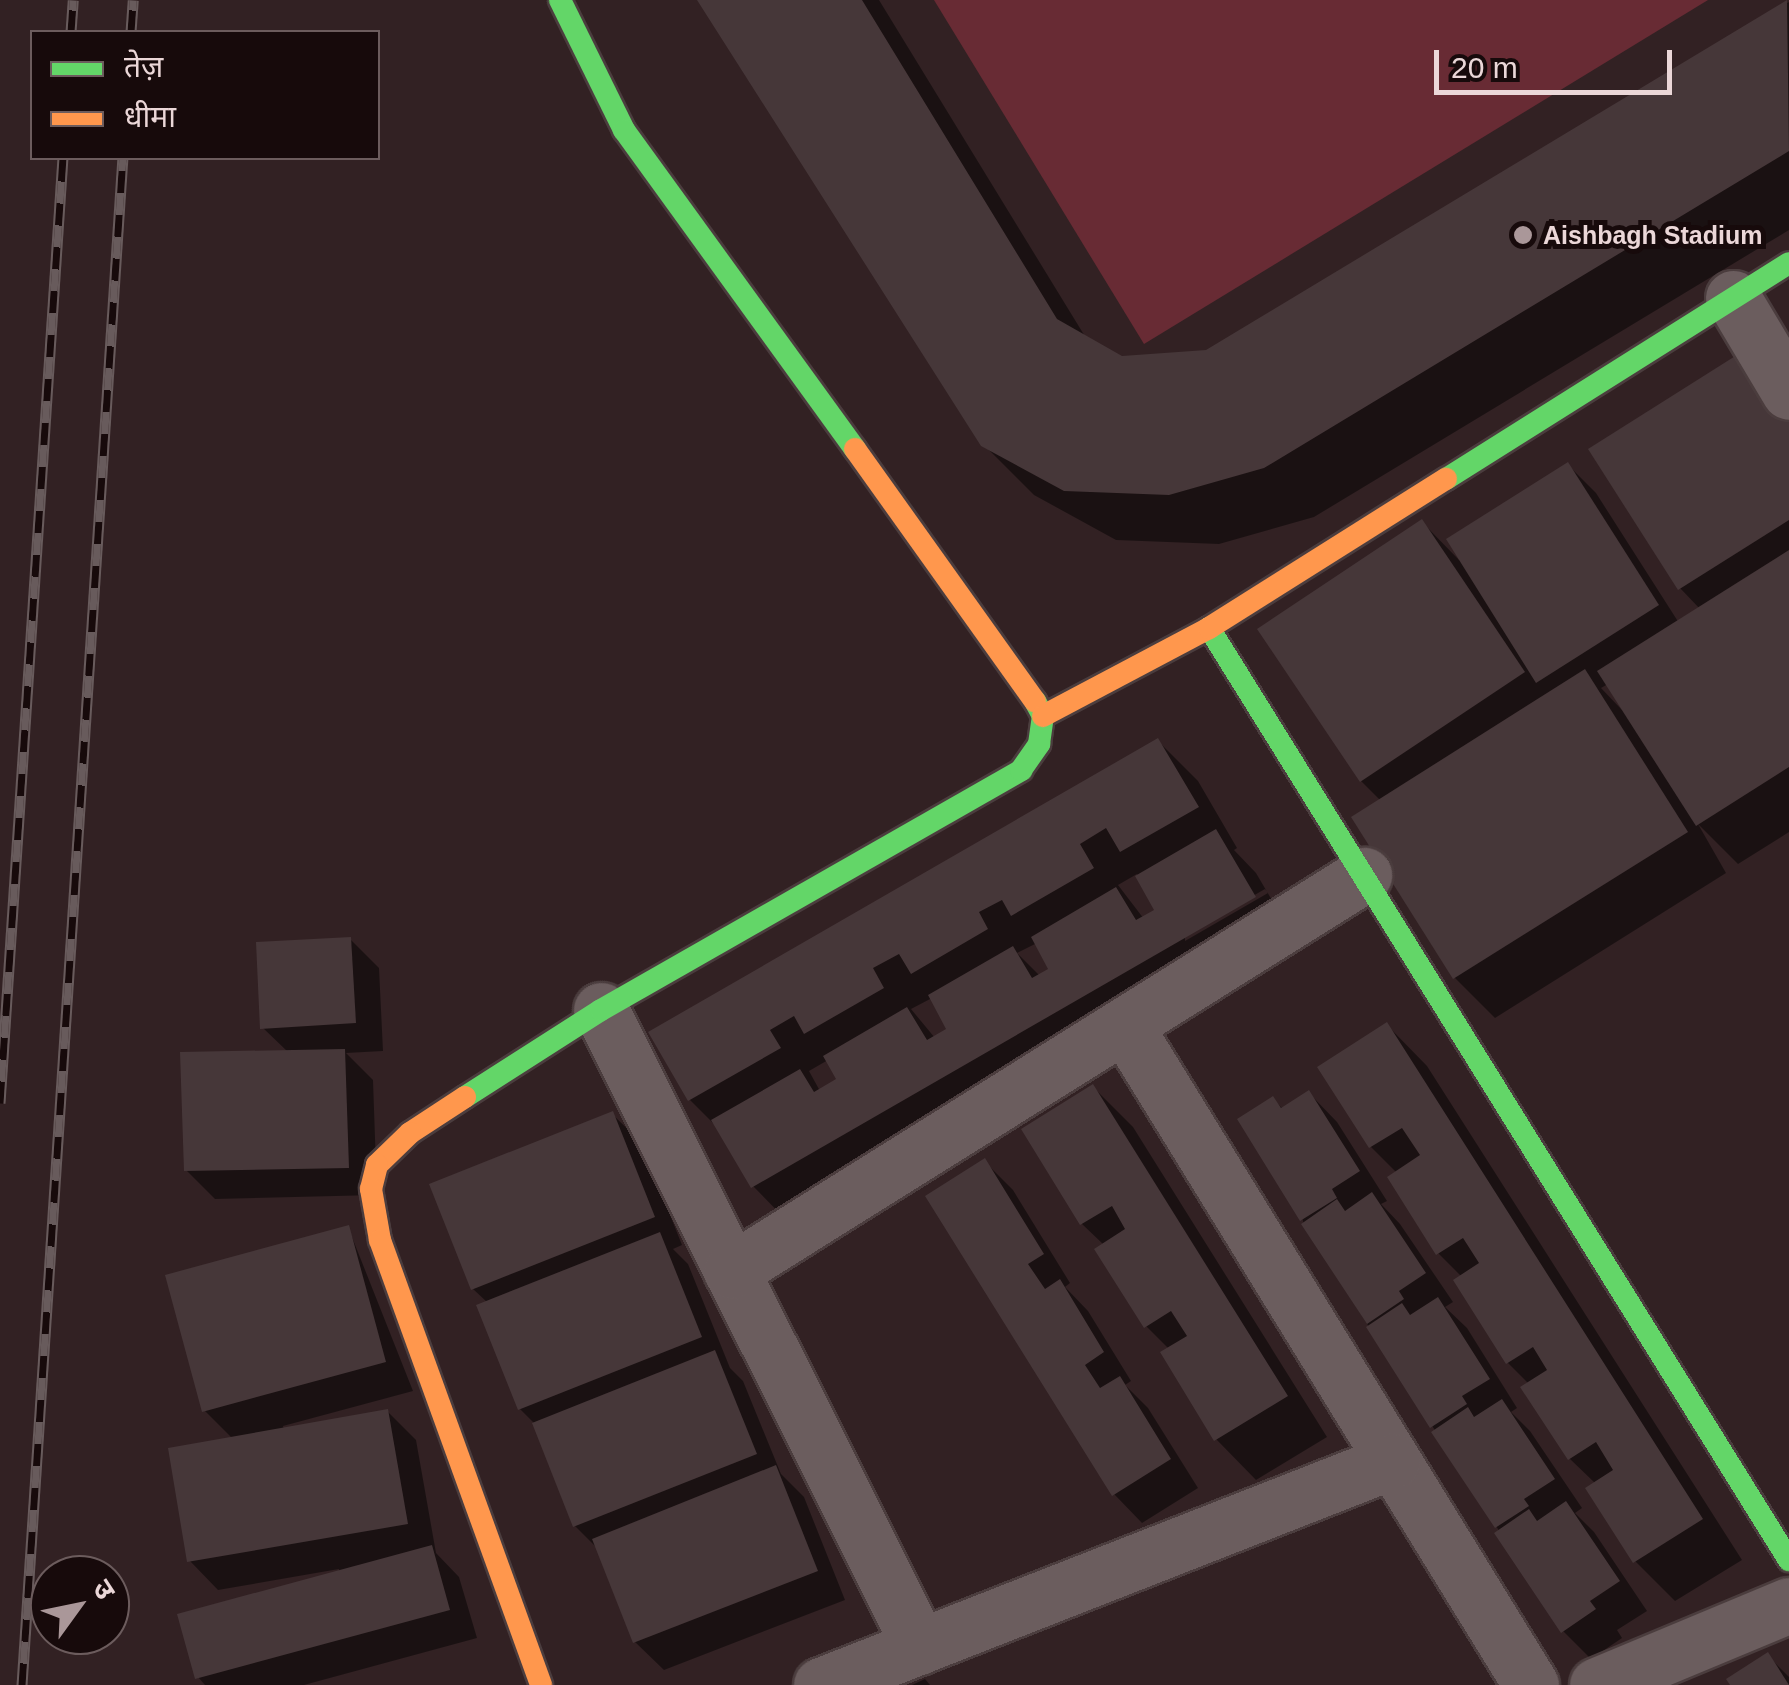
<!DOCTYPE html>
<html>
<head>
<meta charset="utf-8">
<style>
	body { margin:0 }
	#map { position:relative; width:1789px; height:1685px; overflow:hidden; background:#322123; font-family:Arial,"Noto Sans Devanagari",sans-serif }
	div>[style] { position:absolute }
	.green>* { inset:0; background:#682b34 }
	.shadow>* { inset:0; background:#0007 }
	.building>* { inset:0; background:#463739 }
	.roads { filter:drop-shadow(2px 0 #4b3d3e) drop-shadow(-2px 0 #4b3d3e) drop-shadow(0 2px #4b3d3e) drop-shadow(0 -2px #4b3d3e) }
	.street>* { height:55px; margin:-27.5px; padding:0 27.5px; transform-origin:27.5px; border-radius:27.5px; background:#6b5d5e }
	.fast>* { height:22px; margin:-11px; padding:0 11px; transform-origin:11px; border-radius:11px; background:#63d668 }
	.slow>* { height:22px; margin:-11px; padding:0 11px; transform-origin:11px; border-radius:11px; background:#ff974d }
	.rail>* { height:11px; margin-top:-5.5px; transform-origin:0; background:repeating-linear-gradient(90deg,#170a0b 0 22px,#685b5c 0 44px); box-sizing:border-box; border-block:2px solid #685b5c }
	.dots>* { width:28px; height:28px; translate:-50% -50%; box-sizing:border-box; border:5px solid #170a0b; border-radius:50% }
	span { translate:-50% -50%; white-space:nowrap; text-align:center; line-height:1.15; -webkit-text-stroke:10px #170a0b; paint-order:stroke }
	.poi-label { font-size:25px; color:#ebd7d8; font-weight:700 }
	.left { translate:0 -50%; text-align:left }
	.legend { position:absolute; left:30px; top:30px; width:350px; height:130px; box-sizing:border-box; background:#170a0b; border:2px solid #6c5c5d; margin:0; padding:12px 18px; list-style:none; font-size:30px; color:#ebd7d8 }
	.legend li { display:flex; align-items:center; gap:20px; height:50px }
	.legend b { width:50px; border:2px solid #6c5c5d }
	.north { position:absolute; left:30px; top:1555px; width:100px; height:100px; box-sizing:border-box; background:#170a0b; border:2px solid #6c5c5d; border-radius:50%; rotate:57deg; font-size:28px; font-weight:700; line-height:40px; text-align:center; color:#ebd7d8 }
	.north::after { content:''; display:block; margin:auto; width:35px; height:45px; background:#aa9799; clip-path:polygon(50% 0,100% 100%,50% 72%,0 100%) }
	.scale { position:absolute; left:1434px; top:50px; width:238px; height:45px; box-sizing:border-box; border:5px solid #ebd7d8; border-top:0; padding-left:12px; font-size:30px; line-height:35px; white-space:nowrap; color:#ebd7d8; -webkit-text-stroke:8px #170a0b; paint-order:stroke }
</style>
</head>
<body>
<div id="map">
	<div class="green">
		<div style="clip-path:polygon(934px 0,1708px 0,1144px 344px)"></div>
	</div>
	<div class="shadow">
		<div style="clip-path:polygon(700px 0,879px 0,1086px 338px,1121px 359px,1206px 352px,1789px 2px,1789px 230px,1314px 517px,1219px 544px,1116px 540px,1034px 495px,983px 444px)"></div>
		<div style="clip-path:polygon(evenodd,1789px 393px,1789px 832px,1738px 864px,1698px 824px,1726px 873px,1495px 1018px,1455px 978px,1381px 801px,1361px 781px,1422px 522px,1459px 560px,1568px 465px,1596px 493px,1679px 623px,1700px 609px,1680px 588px,1789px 393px,1608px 684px,1622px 710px,1601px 688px,1608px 684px)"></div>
		<div style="clip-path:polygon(evenodd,1158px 741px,1198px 781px,1237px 848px,1234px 850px,1256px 873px,1294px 938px,793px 1227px,753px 1186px,719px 1129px,690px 1100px,651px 1033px,1158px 741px,1137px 874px,1158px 911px,1144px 919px,1118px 885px,1137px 874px,1158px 741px,1265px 889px,1268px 893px,1185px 941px,1185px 935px,1265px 889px,1158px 741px,1037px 943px,1052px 970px,1040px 976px,1017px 953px,1037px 943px,1158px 741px,932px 998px,950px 1030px,935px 1038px,911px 1009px,932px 998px,1158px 741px,828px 1060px,840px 1080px,820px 1091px,809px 1071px,828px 1060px)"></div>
		<div style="clip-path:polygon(350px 939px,379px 968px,383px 1051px,346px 1053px,373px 1080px,377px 1195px,215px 1199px,186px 1170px,288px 1052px,263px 1028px)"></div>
		<div style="clip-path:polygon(1387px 1025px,1427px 1066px,1742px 1560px,1675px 1601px,1635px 1561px,1596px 1484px,1570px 1459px,1529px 1384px,1508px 1363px,1456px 1281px,1462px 1277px,1438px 1253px,1397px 1173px,1371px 1147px)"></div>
		<div style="clip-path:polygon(1093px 1087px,1133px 1127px,1327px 1437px,1256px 1480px,1216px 1439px,1169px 1349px,1146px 1326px,1104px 1245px,1082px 1224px,1025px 1130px)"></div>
		<div style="clip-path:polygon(1309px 1093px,1337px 1122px,1387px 1201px,1381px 1204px,1400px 1224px,1453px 1302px,1445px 1307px,1467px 1328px,1517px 1408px,1511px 1412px,1530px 1431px,1582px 1508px,1575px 1513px,1594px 1532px,1647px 1611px,1617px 1630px,1622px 1638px,1591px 1659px,1563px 1631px,1304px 1225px,1273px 1099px,1284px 1110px)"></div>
		<div style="clip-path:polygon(612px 1114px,641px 1142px,682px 1245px,673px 1249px,688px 1264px,730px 1368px,743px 1381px,781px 1474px,804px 1497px,845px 1600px,664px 1670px,635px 1642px,598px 1549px,575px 1526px,535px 1424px,520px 1409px,488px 1303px,473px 1289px)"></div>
		<div style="clip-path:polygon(985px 1162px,1013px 1190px,1070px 1283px,1065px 1287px,1088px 1311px,1131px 1381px,1125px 1385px,1148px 1408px,1198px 1488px,1142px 1523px,1114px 1494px)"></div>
		<div style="clip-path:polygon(348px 1227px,413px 1391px,283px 1426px,284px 1430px,387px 1411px,416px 1440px,436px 1553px,459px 1577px,477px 1638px,304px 1685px,205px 1685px,198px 1677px,340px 1573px,339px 1569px,218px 1590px,190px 1561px,233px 1439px,205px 1411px)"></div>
		<div style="clip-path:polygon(1767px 1655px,1789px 1677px,1789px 1685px,1733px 1685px)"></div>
		<div style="clip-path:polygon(925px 1679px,930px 1685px,912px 1685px)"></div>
	</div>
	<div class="building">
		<div style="clip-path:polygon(697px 0,862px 0,1057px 319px,1122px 356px,1206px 350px,1787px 0,1789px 151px,1264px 468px,1169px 495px,1064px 491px,981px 446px)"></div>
		<div style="clip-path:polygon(1748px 348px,1789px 413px,1789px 520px,1678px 590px,1588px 449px)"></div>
		<div style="clip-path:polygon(1568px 462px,1659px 605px,1536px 683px,1446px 539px)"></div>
		<div style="clip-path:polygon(1422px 519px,1525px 672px,1360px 782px,1257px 629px)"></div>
		<div style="clip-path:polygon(1789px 550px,1789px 767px,1696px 826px,1597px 671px)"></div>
		<div style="clip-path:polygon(1585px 669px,1688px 832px,1453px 979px,1351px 817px)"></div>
		<div style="clip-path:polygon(1158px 738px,1199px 807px,1120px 852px,1106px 828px,1080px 844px,1094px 868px,1011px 916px,1002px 900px,979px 912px,988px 929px,911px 974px,899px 954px,873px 968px,884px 988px,804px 1034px,794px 1016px,770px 1030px,781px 1048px,688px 1101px,648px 1032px)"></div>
		<div style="clip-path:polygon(1216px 829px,1256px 897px,751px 1188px,711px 1120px,800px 1069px,814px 1092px,836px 1079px,823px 1056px,907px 1007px,927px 1040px,946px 1029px,928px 995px,1013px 946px,1032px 978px,1048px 969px,1031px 937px,1116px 887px,1136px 920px,1154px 910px,1135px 876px)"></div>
		<div style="clip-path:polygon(351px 937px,356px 1023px,260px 1029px,256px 942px)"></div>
		<div style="clip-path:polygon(1387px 1022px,1703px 1519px,1633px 1563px,1585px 1488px,1613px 1470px,1596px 1442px,1568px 1460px,1520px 1387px,1547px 1370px,1533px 1347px,1506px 1364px,1453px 1280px,1479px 1263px,1463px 1238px,1436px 1255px,1387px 1177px,1420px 1155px,1402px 1128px,1369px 1148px,1317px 1067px)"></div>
		<div style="clip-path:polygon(345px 1049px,349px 1168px,184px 1171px,180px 1052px)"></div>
		<div style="clip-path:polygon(1093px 1084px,1288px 1396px,1214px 1441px,1160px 1352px,1187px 1336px,1171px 1311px,1144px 1328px,1094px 1249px,1125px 1229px,1112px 1206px,1080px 1225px,1021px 1129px)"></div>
		<div style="clip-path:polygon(1309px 1090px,1360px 1171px,1332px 1189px,1337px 1198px,1300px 1221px,1237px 1119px,1273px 1096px,1281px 1108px)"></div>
		<div style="clip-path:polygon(613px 1111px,655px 1217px,471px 1290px,429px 1184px)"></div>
		<div style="clip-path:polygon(985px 1158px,1044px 1254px,1028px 1264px,1045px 1289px,1060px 1279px,1104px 1352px,1085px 1365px,1100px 1388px,1120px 1376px,1171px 1459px,1112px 1496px,925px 1196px)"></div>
		<div style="clip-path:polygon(1372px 1192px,1426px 1273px,1399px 1291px,1404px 1299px,1367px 1324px,1301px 1224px,1337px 1199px,1345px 1211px)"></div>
		<div style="clip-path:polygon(349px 1225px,386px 1362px,202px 1412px,165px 1275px)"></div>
		<div style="clip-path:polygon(660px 1232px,702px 1337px,518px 1410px,476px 1305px)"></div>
		<div style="clip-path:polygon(1438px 1297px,1490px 1379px,1462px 1396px,1467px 1404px,1430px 1428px,1366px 1327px,1402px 1303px,1410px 1315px)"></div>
		<div style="clip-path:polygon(715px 1350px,757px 1454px,573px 1527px,532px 1423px)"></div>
		<div style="clip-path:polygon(1502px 1399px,1555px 1479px,1524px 1499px,1529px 1506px,1495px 1528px,1431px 1432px,1468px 1407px,1474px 1417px)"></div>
		<div style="clip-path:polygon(388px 1409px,408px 1524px,187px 1562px,168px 1448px)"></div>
		<div style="clip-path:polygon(776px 1465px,818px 1571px,633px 1643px,592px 1539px)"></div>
		<div style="clip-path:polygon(1566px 1501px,1620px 1581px,1590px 1601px,1596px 1609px,1561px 1633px,1494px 1533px,1529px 1509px,1537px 1521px)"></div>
		<div style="clip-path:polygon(432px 1545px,450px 1610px,195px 1679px,177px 1614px)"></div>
		<div style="clip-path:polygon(1768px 1652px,1789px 1685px,1730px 1685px,1726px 1679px)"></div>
	</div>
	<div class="roads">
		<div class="street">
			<div style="left:1733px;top:298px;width:109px;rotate:59.2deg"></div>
			<div style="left:601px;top:1010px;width:712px;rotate:63.4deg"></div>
			<div style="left:1125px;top:1026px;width:774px;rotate:58.36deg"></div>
			<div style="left:731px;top:1271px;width:747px;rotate:-32.03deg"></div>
			<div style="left:821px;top:1685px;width:614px;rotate:-21.39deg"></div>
			<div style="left:1597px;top:1685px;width:208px;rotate:-22.6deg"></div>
		</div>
		<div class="fast">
			<div style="left:560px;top:0;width:145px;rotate:63.8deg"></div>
			<div style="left:624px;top:130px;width:394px;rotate:54.1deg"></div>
			<div style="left:1446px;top:479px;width:405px;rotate:-32.2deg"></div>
			<div style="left:1209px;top:628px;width:1098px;rotate:58.11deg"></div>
			<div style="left:465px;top:1097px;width:161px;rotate:-32.6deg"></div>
			<div style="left:601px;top:1010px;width:484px;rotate:-29.7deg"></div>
			<div style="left:1021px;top:770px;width:32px;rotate:-55deg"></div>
			<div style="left:1039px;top:744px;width:28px;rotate:-82deg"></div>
			<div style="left:1043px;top:716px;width:17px;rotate:-118deg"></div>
		</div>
		<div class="slow">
			<div style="left:855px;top:449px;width:310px;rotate:54.5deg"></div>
			<div style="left:1043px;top:716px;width:188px;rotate:-27.9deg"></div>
			<div style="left:1209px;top:628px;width:280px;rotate:-32.2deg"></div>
			<div style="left:465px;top:1097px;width:66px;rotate:146.8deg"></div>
			<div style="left:410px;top:1133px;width:46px;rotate:135.9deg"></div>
			<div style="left:377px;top:1165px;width:25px;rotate:104deg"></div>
			<div style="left:371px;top:1189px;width:52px;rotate:80deg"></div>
			<div style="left:380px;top:1240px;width:473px;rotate:70.1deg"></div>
		</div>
	</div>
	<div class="rail">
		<div style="left:71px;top:32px;width:32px;rotate:-86deg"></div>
		<div style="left:131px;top:32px;width:32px;rotate:-86deg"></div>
		<div style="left:0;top:1103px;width:947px;rotate:-86.19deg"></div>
		<div style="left:22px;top:1685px;width:1530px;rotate:-86.22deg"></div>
	</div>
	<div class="dots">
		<div style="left:1523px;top:235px;background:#aa9799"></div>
	</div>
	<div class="poi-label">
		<span class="left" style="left:1543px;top:235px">Aishbagh Stadium</span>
	</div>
	<ul class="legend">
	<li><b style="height:12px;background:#63d668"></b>तेज़</li>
	<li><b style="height:12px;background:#ff974d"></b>धीमा</li>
	</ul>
	<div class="north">उ</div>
	<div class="scale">20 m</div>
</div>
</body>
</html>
